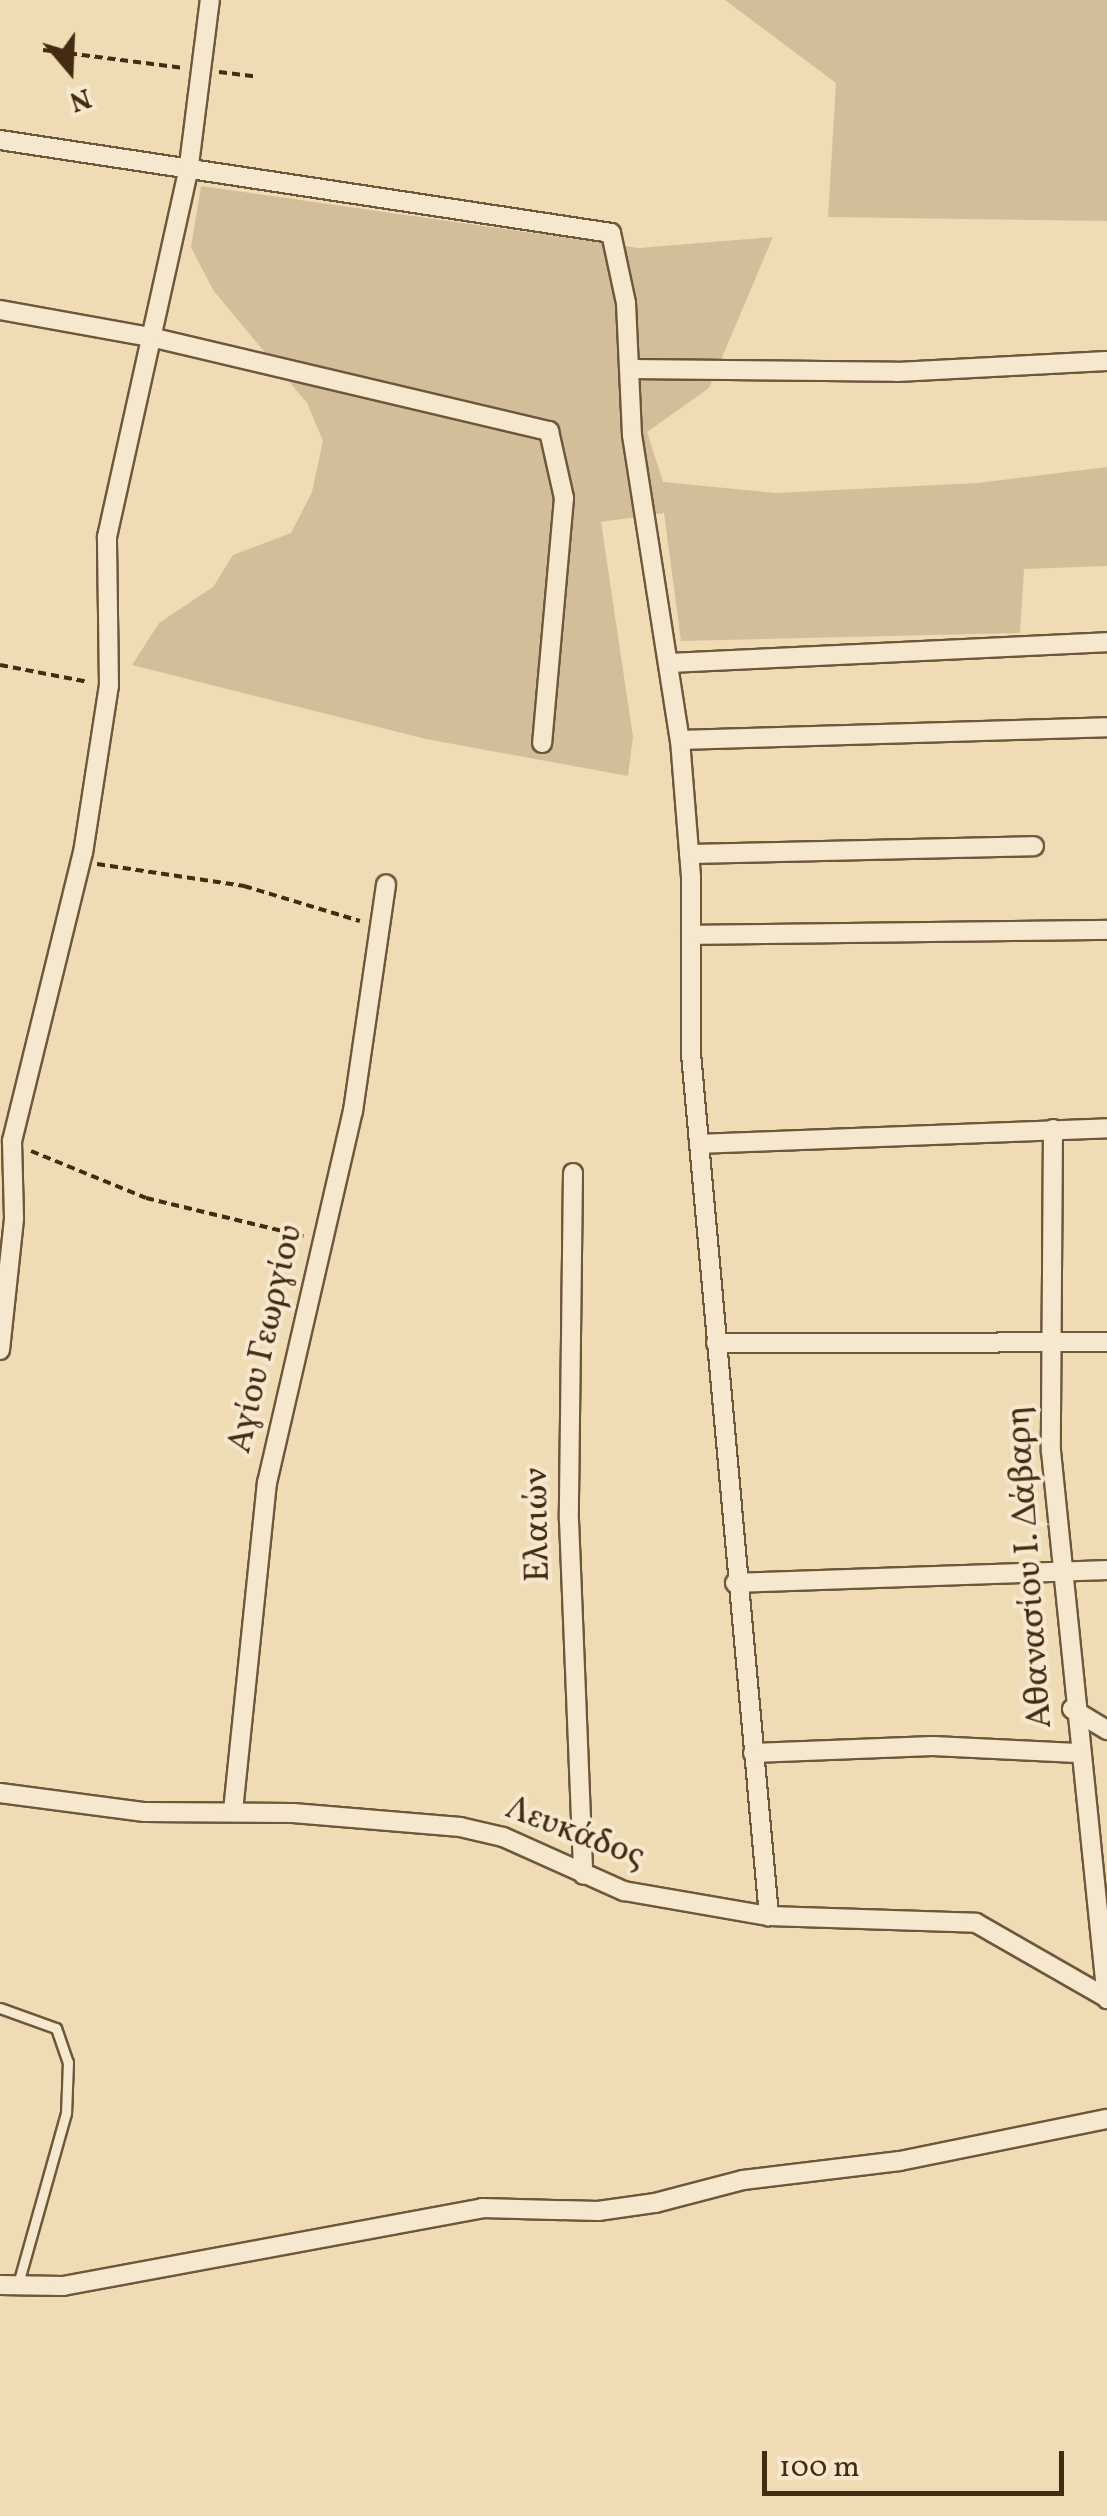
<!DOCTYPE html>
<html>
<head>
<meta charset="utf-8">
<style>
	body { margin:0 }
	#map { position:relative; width:1107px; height:2516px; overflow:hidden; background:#efdcb5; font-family:Vollkorn,serif }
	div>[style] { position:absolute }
	.green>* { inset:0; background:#d2be99 }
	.path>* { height:4px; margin-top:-2px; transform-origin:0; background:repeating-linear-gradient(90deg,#442b12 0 8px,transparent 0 13px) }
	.roads { filter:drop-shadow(2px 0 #6f573b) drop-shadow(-2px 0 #6f573b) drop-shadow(0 2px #6f573b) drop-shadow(0 -2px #6f573b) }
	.lane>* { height:9px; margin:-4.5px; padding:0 4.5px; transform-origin:4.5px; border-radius:4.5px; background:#f5e8cf }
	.street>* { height:18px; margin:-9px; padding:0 9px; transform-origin:9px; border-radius:9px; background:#f5e8cf }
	span { translate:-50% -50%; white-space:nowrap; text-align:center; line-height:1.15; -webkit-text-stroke:8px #f5e8cf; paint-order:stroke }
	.street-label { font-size:35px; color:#442b12 }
	.north { position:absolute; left:20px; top:20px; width:100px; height:100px; -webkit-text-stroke:8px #f5e8cf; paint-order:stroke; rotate:161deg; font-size:28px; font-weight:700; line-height:40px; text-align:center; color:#442b12 }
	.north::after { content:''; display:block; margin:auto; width:35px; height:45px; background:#442b12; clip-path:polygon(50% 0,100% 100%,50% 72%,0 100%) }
	.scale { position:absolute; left:762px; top:2451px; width:302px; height:45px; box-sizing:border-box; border:5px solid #442b12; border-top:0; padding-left:12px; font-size:30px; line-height:35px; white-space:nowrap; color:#442b12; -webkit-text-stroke:8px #f5e8cf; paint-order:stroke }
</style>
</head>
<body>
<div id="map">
	<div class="green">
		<div style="clip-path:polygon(725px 0,1107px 0,1107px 221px,828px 217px,836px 83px)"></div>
		<div style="clip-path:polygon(201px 186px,639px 248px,773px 237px,709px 388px,647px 432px,663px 482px,776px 493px,978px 483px,1107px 467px,1107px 566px,1024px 569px,1020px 633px,681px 641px,664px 513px,601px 522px,633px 737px,628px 776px,426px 739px,132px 665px,159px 623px,213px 587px,233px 555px,291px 533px,312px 492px,323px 441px,307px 403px,213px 290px,191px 247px)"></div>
	</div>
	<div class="path">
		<div style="left:43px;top:50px;width:142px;rotate:7.3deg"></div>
		<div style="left:219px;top:72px;width:35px;rotate:7deg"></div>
		<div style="left:0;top:665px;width:90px;rotate:10.9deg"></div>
		<div style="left:97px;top:864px;width:149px;rotate:8.5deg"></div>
		<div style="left:244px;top:886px;width:121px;rotate:16.8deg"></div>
		<div style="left:31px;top:1151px;width:124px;rotate:22.2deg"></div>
		<div style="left:146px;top:1198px;width:162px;rotate:13.6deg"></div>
	</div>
	<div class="roads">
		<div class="lane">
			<div style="left:0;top:2008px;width:59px;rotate:19.7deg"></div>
			<div style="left:56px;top:2028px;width:36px;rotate:71deg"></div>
			<div style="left:68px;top:2062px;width:51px;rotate:92.2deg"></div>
			<div style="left:66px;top:2113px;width:178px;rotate:105.7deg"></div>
		</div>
		<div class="street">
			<div style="left:0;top:140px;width:618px;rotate:8.65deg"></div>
			<div style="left:611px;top:233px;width:72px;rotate:77.9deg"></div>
			<div style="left:626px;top:303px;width:132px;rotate:87.4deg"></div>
			<div style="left:632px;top:435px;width:309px;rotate:81.1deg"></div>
			<div style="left:680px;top:740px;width:137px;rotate:85.4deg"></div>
			<div style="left:691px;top:877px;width:177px;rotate:90deg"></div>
			<div style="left:691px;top:1054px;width:866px;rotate:84.83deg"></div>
			<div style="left:0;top:310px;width:158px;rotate:10.2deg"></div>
			<div style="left:155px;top:338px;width:405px;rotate:13.3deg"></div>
			<div style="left:549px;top:431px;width:69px;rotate:77.4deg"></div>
			<div style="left:564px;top:498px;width:246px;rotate:95.1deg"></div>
			<div style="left:631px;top:369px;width:266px;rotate:0.6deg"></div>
			<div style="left:897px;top:372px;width:210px;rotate:-3deg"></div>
			<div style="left:668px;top:663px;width:440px;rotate:-2.7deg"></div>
			<div style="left:680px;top:740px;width:427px;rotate:-1.7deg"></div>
			<div style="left:689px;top:854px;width:345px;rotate:-1.3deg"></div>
			<div style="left:691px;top:935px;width:416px;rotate:-0.7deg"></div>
			<div style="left:1053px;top:1129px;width:322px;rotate:90.4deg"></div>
			<div style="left:1051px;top:1451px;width:551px;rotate:84.17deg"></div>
			<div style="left:699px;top:1144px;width:408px;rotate:-2.2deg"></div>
			<div style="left:573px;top:1173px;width:347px;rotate:90.7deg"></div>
			<div style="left:569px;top:1520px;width:355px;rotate:87.7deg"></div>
			<div style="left:716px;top:1343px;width:391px;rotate:-0.1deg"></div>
			<div style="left:0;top:1350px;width:133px;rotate:-83.9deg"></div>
			<div style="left:14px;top:1218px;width:77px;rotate:-91.5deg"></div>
			<div style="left:12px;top:1141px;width:297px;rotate:-76.2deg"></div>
			<div style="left:83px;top:853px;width:169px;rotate:-81.2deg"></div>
			<div style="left:109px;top:686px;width:149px;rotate:-90.8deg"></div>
			<div style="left:107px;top:537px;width:373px;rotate:-77.5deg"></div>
			<div style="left:188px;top:173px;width:174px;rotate:-82.8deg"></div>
			<div style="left:735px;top:1583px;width:372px;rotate:-2deg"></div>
			<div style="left:1072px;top:1709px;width:41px;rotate:31deg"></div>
			<div style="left:753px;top:1753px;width:180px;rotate:-2.2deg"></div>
			<div style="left:933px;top:1746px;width:144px;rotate:2.8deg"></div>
			<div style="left:0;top:1793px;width:146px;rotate:7.5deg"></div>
			<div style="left:145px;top:1812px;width:148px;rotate:0.4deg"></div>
			<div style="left:293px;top:1813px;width:168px;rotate:4.8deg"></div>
			<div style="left:460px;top:1827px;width:44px;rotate:13.1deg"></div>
			<div style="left:503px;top:1837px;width:133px;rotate:24.1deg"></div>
			<div style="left:624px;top:1891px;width:147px;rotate:9.8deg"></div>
			<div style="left:769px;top:1916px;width:207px;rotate:1.9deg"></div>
			<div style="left:976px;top:1923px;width:151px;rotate:29.8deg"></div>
			<div style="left:233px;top:1811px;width:330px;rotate:-84.1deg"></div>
			<div style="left:267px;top:1483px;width:382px;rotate:-77deg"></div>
			<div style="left:353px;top:1111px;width:229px;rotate:-81.7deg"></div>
			<div style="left:0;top:2285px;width:63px;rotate:0.9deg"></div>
			<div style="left:63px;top:2286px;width:426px;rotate:-10.5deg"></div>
			<div style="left:482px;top:2208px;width:116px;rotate:1.5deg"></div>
			<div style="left:598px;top:2211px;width:58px;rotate:-8deg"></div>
			<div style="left:655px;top:2203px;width:91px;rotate:-14.6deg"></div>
			<div style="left:743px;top:2180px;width:158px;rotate:-6.9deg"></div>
			<div style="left:900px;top:2161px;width:211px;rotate:-11.5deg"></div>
		</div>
	</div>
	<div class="street-label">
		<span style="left:266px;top:1339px;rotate:-77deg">Αγίου Γεωργίου</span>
		<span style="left:538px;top:1525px;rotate:-91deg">Ελαιών</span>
		<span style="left:1030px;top:1567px;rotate:-94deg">Αθανασίου Ι. Δάβαρη</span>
		<span style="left:575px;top:1833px;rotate:21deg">Λευκάδος</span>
	</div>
	<div class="north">N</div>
	<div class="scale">100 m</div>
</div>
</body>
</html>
